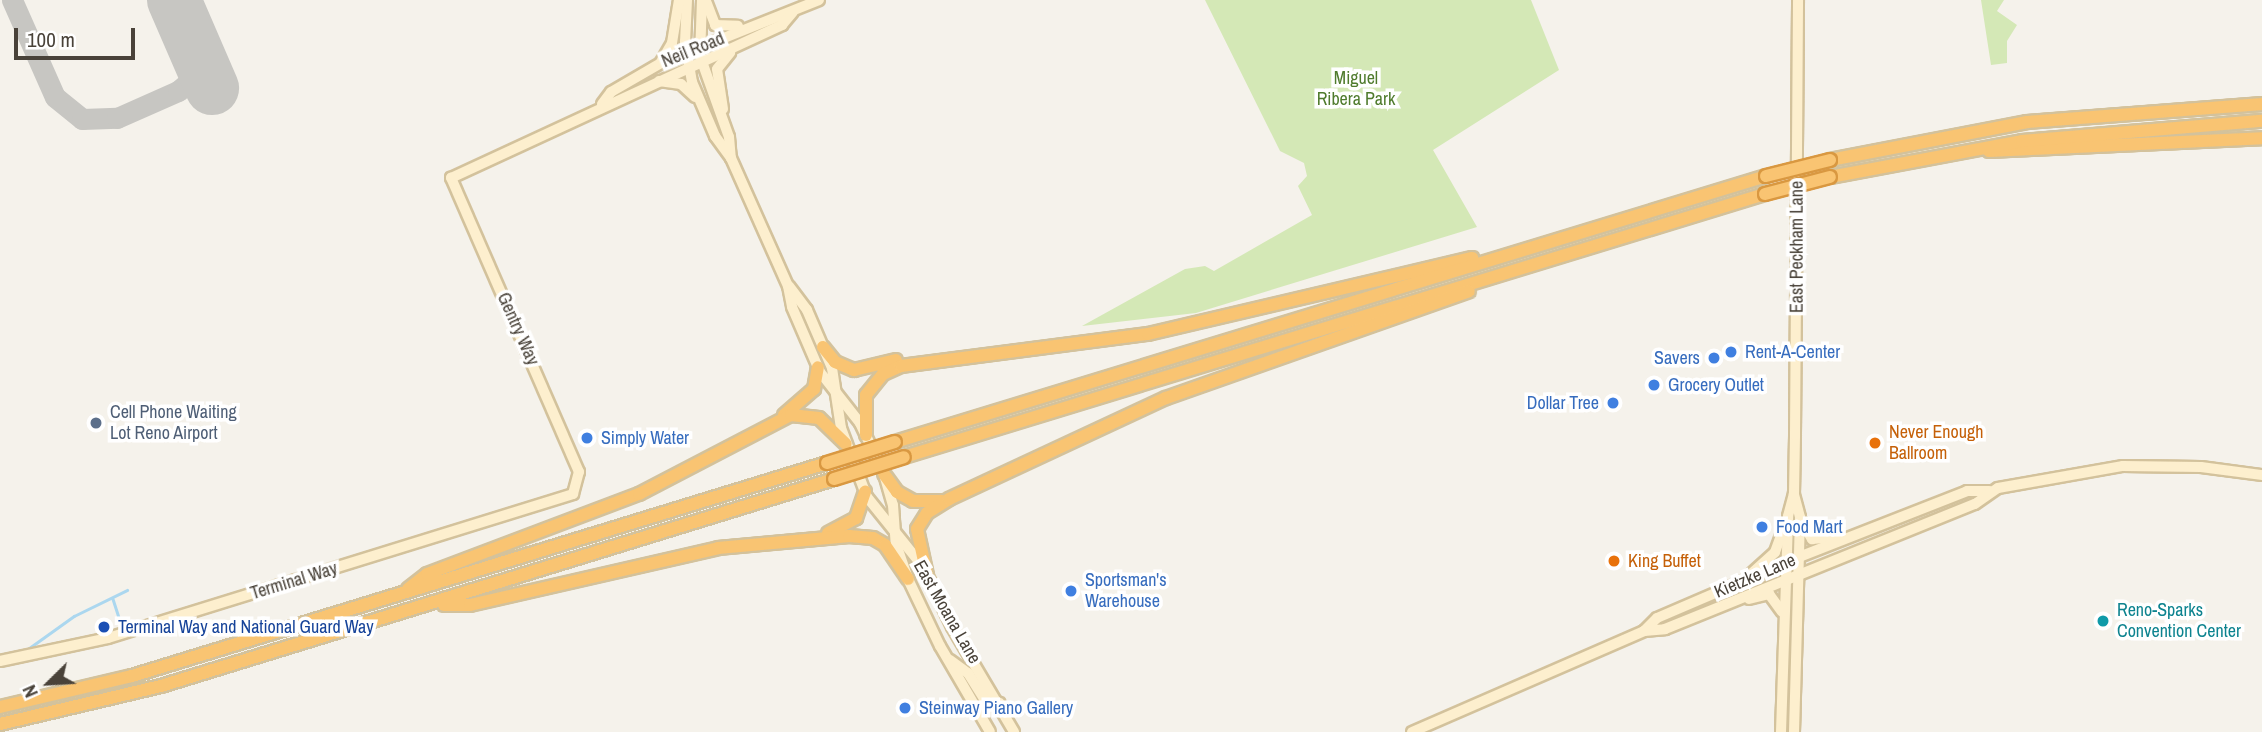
<!DOCTYPE html>
<html>
<head>
<meta charset="utf-8">
<style>
	body { margin:0 }
	#map { position:relative; width:2262px; height:732px; overflow:hidden; background:#f5f2eb; font-family:"Archivo Narrow",sans-serif }
	div>[style] { position:absolute }
	.green>* { inset:0; background:#d4e8b6 }
	.stream>* { height:2.5px; margin:-1.25px; padding:0 1.25px; transform-origin:1.25px; border-radius:1.25px; background:#abd7ef }
	.taxiway>* { height:21px; margin:-10.5px; padding:0 10.5px; transform-origin:10.5px; border-radius:10.5px; background:#c7c6c2 }
	.runway>* { height:54px; margin:-27px; padding:0 27px; transform-origin:27px; border-radius:27px; background:#c7c6c2 }
	.roads { filter:drop-shadow(2px 0 #d3c29c) drop-shadow(-2px 0 #d3c29c) drop-shadow(0 2px #d3c29c) drop-shadow(0 -2px #d3c29c) }
	.secondary>* { height:10px; margin:-5px; padding:0 5px; transform-origin:5px; border-radius:5px; background:#fdefce }
	.highway>* { height:12px; margin:-6px; padding:0 6px; transform-origin:6px; border-radius:6px; background:#f9c472 }
	.bridges { filter:drop-shadow(2px 0 #d99841) drop-shadow(-2px 0 #d99841) drop-shadow(0 2px #d99841) drop-shadow(0 -2px #d99841) }
	.highway-bridge>* { height:12px; margin:-6px; padding:0 6px; transform-origin:6px; border-radius:6px; background:#f9c472 }
	.dots>* { width:19px; height:19px; translate:-50% -50%; box-sizing:border-box; border:4px solid #fff; border-radius:50% }
	span { translate:-50% -50%; white-space:nowrap; text-align:center; line-height:1.15; -webkit-text-stroke:7px #fff; paint-order:stroke }
	.street-label { font-size:18px; color:#494239 }
	.park-label { font-size:18px; color:#4f7b2d }
	.shop-label { font-size:18px; color:#366cbe }
	.left { translate:0 -50%; text-align:left }
	.right { translate:-100% -50%; text-align:right }
	.service-label { font-size:18px; color:#4e5e75 }
	.food-label { font-size:18px; color:#c56008 }
	.culture-label { font-size:18px; color:#0d838f }
	.transit-label { font-size:18px; color:#164399 }
	.north { position:absolute; left:14px; top:648px; width:70px; height:70px; -webkit-text-stroke:5px #fff; paint-order:stroke; rotate:246deg; font-size:19px; font-weight:700; line-height:28px; text-align:center; color:#494239 }
	.north::after { content:''; display:block; margin:auto; width:24px; height:32px; background:#494239; clip-path:polygon(50% 0,100% 100%,50% 72%,0 100%) }
	.scale { position:absolute; left:14px; top:28px; width:121px; height:32px; box-sizing:border-box; border:4px solid #494239; border-top:0; padding-left:9px; font-size:21px; line-height:24px; white-space:nowrap; color:#494239; -webkit-text-stroke:5px #fff; paint-order:stroke }
</style>
</head>
<body>
<div id="map">
	<div class="green">
		<div style="clip-path:polygon(1205px 0,1531px 0,1559px 70px,1433px 150px,1477px 227px,1196px 313px,1082px 326px,1185px 269px,1205px 266px,1214px 271px,1312px 215px,1298px 186px,1307px 176px,1304px 163px,1280px 151px)"></div>
		<div style="clip-path:polygon(1981px 0,2004px 0,1997px 11px,2017px 25px,2007px 41px,2007px 63px,1991px 65px)"></div>
	</div>
	<div class="stream">
		<div style="left:113px;top:599px;width:23px;rotate:72deg"></div>
		<div style="left:25px;top:651px;width:60px;rotate:-35.5deg"></div>
		<div style="left:74px;top:616px;width:59px;rotate:-26.1deg"></div>
	</div>
	<div class="taxiway">
		<div style="left:12px;top:0;width:106px;rotate:66.1deg"></div>
		<div style="left:55px;top:97px;width:35px;rotate:39deg"></div>
		<div style="left:82px;top:119px;width:35px;rotate:-2deg"></div>
		<div style="left:117px;top:118px;width:67px;rotate:-23.9deg"></div>
		<div style="left:178px;top:91px;width:34px;rotate:-40deg"></div>
	</div>
	<div class="runway">
		<div style="left:174px;top:0;width:96px;rotate:66.6deg"></div>
	</div>
	<div class="roads">
		<div class="secondary">
			<div style="left:687px;top:0;width:42px;rotate:92.7deg"></div>
			<div style="left:685px;top:42px;width:41px;rotate:80.1deg"></div>
			<div style="left:692px;top:82px;width:59px;rotate:66.9deg"></div>
			<div style="left:715px;top:136px;width:27px;rotate:54deg"></div>
			<div style="left:702px;top:0;width:56px;rotate:92deg"></div>
			<div style="left:700px;top:56px;width:86px;rotate:70.3deg"></div>
			<div style="left:729px;top:137px;width:21px;rotate:85deg"></div>
			<div style="left:731px;top:158px;width:140px;rotate:66deg"></div>
			<div style="left:788px;top:286px;width:21px;rotate:79deg"></div>
			<div style="left:792px;top:307px;width:71px;rotate:66.7deg"></div>
			<div style="left:820px;top:372px;width:65px;rotate:51.9deg"></div>
			<div style="left:860px;top:423px;width:56px;rotate:64.8deg"></div>
			<div style="left:884px;top:474px;width:32px;rotate:74deg"></div>
			<div style="left:893px;top:505px;width:39px;rotate:86deg"></div>
			<div style="left:896px;top:544px;width:37px;rotate:71deg"></div>
			<div style="left:908px;top:579px;width:74px;rotate:64.5deg"></div>
			<div style="left:940px;top:646px;width:99px;rotate:59.8deg"></div>
			<div style="left:706px;top:1px;width:26px;rotate:69deg"></div>
			<div style="left:715px;top:25px;width:23px;rotate:2deg"></div>
			<div style="left:661px;top:62px;width:22px;rotate:-60deg"></div>
			<div style="left:672px;top:43px;width:44px;rotate:-80.8deg"></div>
			<div style="left:659px;top:81px;width:22px;rotate:8deg"></div>
			<div style="left:681px;top:84px;width:19px;rotate:43deg"></div>
			<div style="left:602px;top:104px;width:15px;rotate:-53deg"></div>
			<div style="left:611px;top:92px;width:58px;rotate:-30.1deg"></div>
			<div style="left:661px;top:63px;width:170px;rotate:-21.7deg"></div>
			<div style="left:723px;top:109px;width:40px;rotate:-98.5deg"></div>
			<div style="left:717px;top:69px;width:21px;rotate:-51deg"></div>
			<div style="left:789px;top:286px;width:30px;rotate:53deg"></div>
			<div style="left:807px;top:310px;width:63px;rotate:66.7deg"></div>
			<div style="left:832px;top:368px;width:61px;rotate:81.5deg"></div>
			<div style="left:841px;top:428px;width:74px;rotate:69.4deg"></div>
			<div style="left:867px;top:497px;width:91px;rotate:51.2deg"></div>
			<div style="left:924px;top:568px;width:65px;rotate:64.6deg"></div>
			<div style="left:952px;top:627px;width:122px;rotate:59.4deg"></div>
			<div style="left:1802px;top:522px;width:20px;rotate:60deg"></div>
			<div style="left:1812px;top:539px;width:23px;rotate:-5deg"></div>
			<div style="left:1752px;top:573px;width:31px;rotate:-42deg"></div>
			<div style="left:1775px;top:552px;width:27px;rotate:-70deg"></div>
			<div style="left:1749px;top:599px;width:21px;rotate:-14deg"></div>
			<div style="left:1769px;top:594px;width:22px;rotate:54deg"></div>
			<div style="left:1644px;top:631px;width:18px;rotate:-45deg"></div>
			<div style="left:1657px;top:618px;width:155px;rotate:-23.2deg"></div>
			<div style="left:1799px;top:557px;width:180px;rotate:-21.4deg"></div>
			<div style="left:1967px;top:491px;width:22px"></div>
			<div style="left:950px;top:660px;width:22px;rotate:36deg"></div>
			<div style="left:968px;top:673px;width:31px;rotate:58deg"></div>
			<div style="left:984px;top:699px;width:16px;rotate:14deg"></div>
			<div style="left:0;top:661px;width:110px;rotate:-12deg"></div>
			<div style="left:108px;top:638px;width:487px;rotate:-17.2deg"></div>
			<div style="left:573px;top:494px;width:23px;rotate:-75deg"></div>
			<div style="left:579px;top:472px;width:321px;rotate:-113.5deg"></div>
			<div style="left:451px;top:178px;width:365px;rotate:-24.8deg"></div>
			<div style="left:782px;top:25px;width:17px;rotate:-50deg"></div>
			<div style="left:1412px;top:732px;width:253px;rotate:-23.5deg"></div>
			<div style="left:1644px;top:631px;width:21px;rotate:-5deg"></div>
			<div style="left:1665px;top:629px;width:334px;rotate:-22deg"></div>
			<div style="left:1975px;top:504px;width:28px;rotate:-35deg"></div>
			<div style="left:1998px;top:488px;width:127px;rotate:-10deg"></div>
			<div style="left:2123px;top:466px;width:78px;rotate:0.7deg"></div>
			<div style="left:2201px;top:467px;width:62px;rotate:7.5deg"></div>
			<div style="left:1781px;top:732px;width:216px;rotate:-88.1deg"></div>
			<div style="left:1788px;top:516px;width:23px;rotate:-75deg"></div>
			<div style="left:1794px;top:494px;width:59px;rotate:-89deg"></div>
			<div style="left:1795px;top:435px;width:435px;rotate:-89.6deg"></div>
			<div style="left:1794px;top:732px;width:215px;rotate:-88.4deg"></div>
			<div style="left:1800px;top:517px;width:24px;rotate:-105deg"></div>
		</div>
		<div class="highway">
			<div style="left:1989px;top:151px;width:273px;rotate:-2.7deg"></div>
			<div style="left:1830px;top:160px;width:201px;rotate:-10.9deg"></div>
			<div style="left:2027px;top:122px;width:236px;rotate:-4.4deg"></div>
			<div style="left:1830px;top:177px;width:195px;rotate:-10.6deg"></div>
			<div style="left:2022px;top:141px;width:241px;rotate:-4.8deg"></div>
			<div style="left:823px;top:347px;width:19px;rotate:51deg"></div>
			<div style="left:835px;top:362px;width:21px;rotate:23deg"></div>
			<div style="left:854px;top:370px;width:43px;rotate:-13.4deg"></div>
			<div style="left:784px;top:415px;width:40px;rotate:-41deg"></div>
			<div style="left:814px;top:389px;width:22px;rotate:-80deg"></div>
			<div style="left:866px;top:435px;width:40px;rotate:-90deg"></div>
			<div style="left:866px;top:395px;width:27px;rotate:-51deg"></div>
			<div style="left:883px;top:374px;width:20px;rotate:-24deg"></div>
			<div style="left:901px;top:366px;width:249px;rotate:-7.4deg"></div>
			<div style="left:1148px;top:334px;width:333px;rotate:-13.2deg"></div>
			<div style="left:895px;top:442px;width:911px;rotate:-16.98deg"></div>
			<div style="left:904px;top:457px;width:900px;rotate:-16.99deg"></div>
			<div style="left:884px;top:474px;width:22px;rotate:54deg"></div>
			<div style="left:897px;top:492px;width:18px;rotate:29deg"></div>
			<div style="left:913px;top:501px;width:29px"></div>
			<div style="left:828px;top:533px;width:32px;rotate:-28deg"></div>
			<div style="left:856px;top:518px;width:28px;rotate:-71deg"></div>
			<div style="left:927px;top:575px;width:47px;rotate:-102.3deg"></div>
			<div style="left:917px;top:529px;width:19px;rotate:-58deg"></div>
			<div style="left:927px;top:513px;width:26px;rotate:-32deg"></div>
			<div style="left:949px;top:499px;width:239px;rotate:-25deg"></div>
			<div style="left:1166px;top:398px;width:321px;rotate:-19.4deg"></div>
			<div style="left:408px;top:589px;width:24px;rotate:-38deg"></div>
			<div style="left:427px;top:574px;width:227px;rotate:-20.7deg"></div>
			<div style="left:639px;top:494px;width:171px;rotate:-27.5deg"></div>
			<div style="left:791px;top:415px;width:28px;rotate:6deg"></div>
			<div style="left:819px;top:418px;width:37px;rotate:44deg"></div>
			<div style="left:444px;top:605px;width:26px"></div>
			<div style="left:470px;top:605px;width:254px;rotate:-12.9deg"></div>
			<div style="left:718px;top:548px;width:132px;rotate:-5.2deg"></div>
			<div style="left:849px;top:536px;width:24px;rotate:5deg"></div>
			<div style="left:873px;top:538px;width:14px;rotate:30deg"></div>
			<div style="left:885px;top:545px;width:41px;rotate:55.9deg"></div>
			<div style="left:0;top:707px;width:136px;rotate:-13.2deg"></div>
			<div style="left:132px;top:676px;width:727px;rotate:-17.04deg"></div>
			<div style="left:0;top:724px;width:165px;rotate:-13.3deg"></div>
			<div style="left:161px;top:686px;width:704px;rotate:-17.1deg"></div>
		</div>
	</div>
	<div class="bridges">
		<div class="highway-bridge">
			<div style="left:1766px;top:176px;width:66px;rotate:-14deg"></div>
			<div style="left:1765px;top:194px;width:67px;rotate:-14.7deg"></div>
			<div style="left:827px;top:463px;width:71px;rotate:-17.2deg"></div>
			<div style="left:834px;top:479px;width:73px;rotate:-17.4deg"></div>
		</div>
	</div>
	<div class="dots">
		<div style="left:1731px;top:352px;background:#3f7fe0"></div>
		<div style="left:1714px;top:358px;background:#3f7fe0"></div>
		<div style="left:1654px;top:385px;background:#3f7fe0"></div>
		<div style="left:1613px;top:403px;background:#3f7fe0"></div>
		<div style="left:96px;top:423px;background:#5c6f8a"></div>
		<div style="left:587px;top:438px;background:#3f7fe0"></div>
		<div style="left:1875px;top:443px;background:#e8710a"></div>
		<div style="left:1762px;top:527px;background:#3f7fe0"></div>
		<div style="left:1614px;top:561px;background:#e8710a"></div>
		<div style="left:1071px;top:591px;background:#3f7fe0"></div>
		<div style="left:2103px;top:621px;background:#0f9aa8"></div>
		<div style="left:104px;top:627px;background:#1a4fb4"></div>
		<div style="left:905px;top:708px;background:#3f7fe0"></div>
	</div>
	<div class="street-label">
		<span style="left:693px;top:50px;rotate:-22deg">Neil Road</span>
		<span style="left:1797px;top:247px;rotate:-90deg">East Peckham Lane</span>
		<span style="left:518px;top:329px;rotate:66deg">Gentry Way</span>
		<span style="left:1755px;top:576px;rotate:-23deg">Kietzke Lane</span>
		<span style="left:294px;top:581px;rotate:-17deg">Terminal Way</span>
		<span style="left:947px;top:612px;rotate:60deg">East Moana Lane</span>
	</div>
	<div class="park-label">
		<span style="left:1356px;top:89px">Miguel<br>Ribera Park</span>
	</div>
	<div class="shop-label">
		<span class="left" style="left:1745px;top:352px">Rent-A-Center</span>
		<span class="right" style="left:1700px;top:358px">Savers</span>
		<span class="left" style="left:1668px;top:385px">Grocery Outlet</span>
		<span class="right" style="left:1599px;top:403px">Dollar Tree</span>
		<span class="left" style="left:601px;top:438px">Simply Water</span>
		<span class="left" style="left:1776px;top:527px">Food Mart</span>
		<span class="left" style="left:1085px;top:591px">Sportsman's<br>Warehouse</span>
		<span class="left" style="left:919px;top:708px">Steinway Piano Gallery</span>
	</div>
	<div class="service-label">
		<span class="left" style="left:110px;top:423px">Cell Phone Waiting<br>Lot Reno Airport</span>
	</div>
	<div class="food-label">
		<span class="left" style="left:1889px;top:443px">Never Enough<br>Ballroom</span>
		<span class="left" style="left:1628px;top:561px">King Buffet</span>
	</div>
	<div class="culture-label">
		<span class="left" style="left:2117px;top:621px">Reno-Sparks<br>Convention Center</span>
	</div>
	<div class="transit-label">
		<span class="left" style="left:118px;top:627px">Terminal Way and National Guard Way</span>
	</div>
	<div class="north">N</div>
	<div class="scale">100 m</div>
</div>
</body>
</html>
